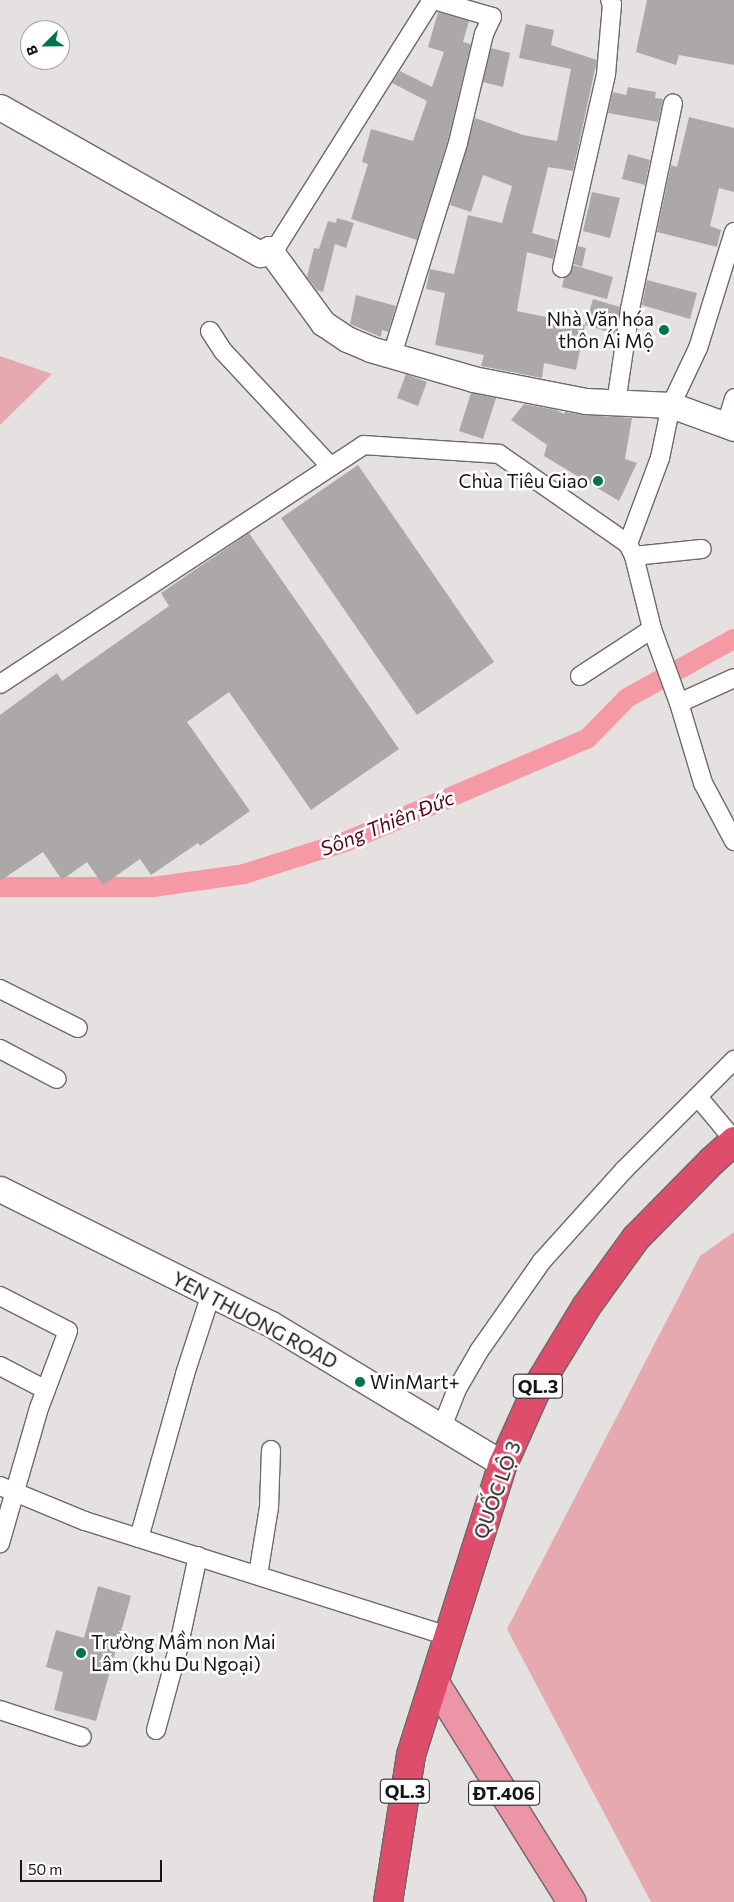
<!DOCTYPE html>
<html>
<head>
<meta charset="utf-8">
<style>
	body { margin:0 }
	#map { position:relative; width:734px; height:1902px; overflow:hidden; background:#e5e1e1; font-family:Commissioner,sans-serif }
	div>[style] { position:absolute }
	.green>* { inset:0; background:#e6a9af }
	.canal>* { height:20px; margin:-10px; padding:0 10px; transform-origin:10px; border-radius:10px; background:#f59aa5 }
	.building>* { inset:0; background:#aca8a8 }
	.roads { filter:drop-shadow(1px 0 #6d6969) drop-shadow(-1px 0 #6d6969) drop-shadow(0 1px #6d6969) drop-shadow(0 -1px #6d6969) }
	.street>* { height:18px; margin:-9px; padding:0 9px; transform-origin:9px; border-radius:9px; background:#fff }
	.secondary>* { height:25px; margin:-12.5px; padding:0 12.5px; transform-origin:12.5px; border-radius:12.5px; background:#fff }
	.primary>* { height:28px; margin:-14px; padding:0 14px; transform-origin:14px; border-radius:14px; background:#eb95a6 }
	.highway>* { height:28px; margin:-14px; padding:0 14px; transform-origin:14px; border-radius:14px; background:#de4e6a }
	.dots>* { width:14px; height:14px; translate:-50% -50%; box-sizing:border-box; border:2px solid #fff; border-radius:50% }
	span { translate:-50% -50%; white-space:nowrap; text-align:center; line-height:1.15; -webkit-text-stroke:5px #fff; paint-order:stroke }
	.shield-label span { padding:1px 4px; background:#fff; border:1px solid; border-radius:4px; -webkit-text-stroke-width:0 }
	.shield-label { font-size:18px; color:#161414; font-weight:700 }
	.poi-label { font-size:19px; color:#161414 }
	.right { translate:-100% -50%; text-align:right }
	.left { translate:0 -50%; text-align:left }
	.street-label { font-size:19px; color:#161414 }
	.water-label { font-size:20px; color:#56041c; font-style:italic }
	.north { position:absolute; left:20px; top:20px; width:50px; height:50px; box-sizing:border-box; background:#fff; border:1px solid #a2a1a1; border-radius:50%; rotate:247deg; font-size:14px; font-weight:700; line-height:20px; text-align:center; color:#161414 }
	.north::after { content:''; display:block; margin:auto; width:18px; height:22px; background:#00744f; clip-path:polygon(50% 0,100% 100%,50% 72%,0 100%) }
	.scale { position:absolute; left:20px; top:1860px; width:142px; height:22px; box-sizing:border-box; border:2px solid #161414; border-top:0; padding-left:6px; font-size:15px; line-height:18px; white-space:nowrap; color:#161414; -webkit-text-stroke:4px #fff; paint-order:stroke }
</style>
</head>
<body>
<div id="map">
	<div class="green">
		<div style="clip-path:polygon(0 356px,52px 374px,0 425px)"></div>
		<div style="clip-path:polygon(734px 1232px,734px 1902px,651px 1902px,507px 1629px,700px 1256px)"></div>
	</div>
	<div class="canal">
		<div style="left:0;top:887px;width:153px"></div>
		<div style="left:153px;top:887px;width:92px;rotate:-8.1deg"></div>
		<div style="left:244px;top:874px;width:106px;rotate:-17.6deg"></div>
		<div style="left:345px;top:842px;width:263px;rotate:-23.1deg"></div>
		<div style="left:587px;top:739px;width:57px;rotate:-45.7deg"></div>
		<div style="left:627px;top:698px;width:122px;rotate:-28.9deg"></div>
	</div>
	<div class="building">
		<div style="clip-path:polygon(647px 0,734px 0,734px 65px,679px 55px,676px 65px,636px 52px)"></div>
		<div style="clip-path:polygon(438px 12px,469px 21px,463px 42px,471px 44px,448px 140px,417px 240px,351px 219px,368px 164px,362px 162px,371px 129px,413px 141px,427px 101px,392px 83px,400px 71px,432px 87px,444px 52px,428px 47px)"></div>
		<div style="clip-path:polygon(526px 24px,554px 30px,551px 45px,597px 60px,573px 171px,548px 167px,532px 233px,557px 240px,553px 259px,527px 252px,517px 311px,585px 325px,593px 299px,620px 307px,616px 334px,585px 325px,576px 370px,544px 363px,542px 378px,481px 366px,484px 355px,435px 345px,445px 293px,426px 289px,430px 269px,454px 274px,468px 215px,502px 223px,512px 186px,483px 175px,471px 212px,450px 205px,475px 118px,523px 135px,557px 141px,571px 69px,519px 58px)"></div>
		<div style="clip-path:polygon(491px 48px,510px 53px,503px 87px,483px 82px)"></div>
		<div style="clip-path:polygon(628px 87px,656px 92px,655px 98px,663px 99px,658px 122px,608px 113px,613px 92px,626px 95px)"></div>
		<div style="clip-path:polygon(689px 117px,734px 128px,734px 192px,719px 188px,710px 226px,721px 230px,717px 247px,657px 232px,671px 165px,677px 167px)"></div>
		<div style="clip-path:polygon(628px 154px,650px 160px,645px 185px,622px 179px)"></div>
		<div style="clip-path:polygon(592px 192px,620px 198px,610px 238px,583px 231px)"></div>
		<div style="clip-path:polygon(337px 218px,354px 223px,346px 248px,335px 244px,323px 292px,317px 290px,307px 277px,314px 248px,319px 249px,328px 221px,336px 223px)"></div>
		<div style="clip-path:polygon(578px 246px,586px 248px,582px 267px,574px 264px)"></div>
		<div style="clip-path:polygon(573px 265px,613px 277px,607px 299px,562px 287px,564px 278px,570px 275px)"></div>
		<div style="clip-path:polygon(647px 280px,697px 293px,690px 319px,642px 305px)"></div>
		<div style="clip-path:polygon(356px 295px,396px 306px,388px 332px,382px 330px,381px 337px,350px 324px)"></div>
		<div style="clip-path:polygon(406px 374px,427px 382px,418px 406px,397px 398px)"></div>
		<div style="clip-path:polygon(471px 393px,496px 398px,483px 439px,459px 431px)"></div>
		<div style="clip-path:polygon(524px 404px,556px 410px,564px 414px,565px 412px,585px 415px,632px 418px,625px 459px,637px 463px,619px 501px,544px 456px,547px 445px,511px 420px)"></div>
		<div style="clip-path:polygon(358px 465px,494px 662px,417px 715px,281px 518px)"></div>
		<div style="clip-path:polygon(249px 533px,399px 749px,311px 810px,229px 692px,187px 722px,250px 811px,200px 846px,198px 843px,151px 875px,140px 859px,103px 885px,87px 862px,62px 880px,43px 852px,0 881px,0 715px,57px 673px,62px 681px,169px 606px,161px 593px)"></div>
		<div style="clip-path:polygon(98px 1586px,131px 1596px,96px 1721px,54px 1710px,63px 1672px,46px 1667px,56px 1630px,84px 1638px)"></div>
	</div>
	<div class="roads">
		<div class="street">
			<div style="left:734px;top:232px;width:121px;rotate:107.2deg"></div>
			<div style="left:698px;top:348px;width:63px;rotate:115.3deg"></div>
			<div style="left:671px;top:405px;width:54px;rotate:101.7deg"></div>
			<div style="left:660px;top:458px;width:92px;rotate:110.4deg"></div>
			<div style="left:628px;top:544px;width:13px;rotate:63deg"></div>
			<div style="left:634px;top:556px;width:75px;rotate:76.1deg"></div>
			<div style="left:652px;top:629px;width:79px;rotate:70deg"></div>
			<div style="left:679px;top:703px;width:84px;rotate:73.3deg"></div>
			<div style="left:703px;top:783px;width:66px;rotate:61.9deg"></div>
			<div style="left:269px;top:249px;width:9px;rotate:-21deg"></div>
			<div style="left:277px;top:246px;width:291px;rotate:-57.8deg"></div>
			<div style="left:562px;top:268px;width:199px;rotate:-77.2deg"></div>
			<div style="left:606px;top:74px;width:70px;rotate:-85.1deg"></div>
			<div style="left:612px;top:4px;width:4px;rotate:-117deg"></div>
			<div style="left:210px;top:331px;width:24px;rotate:57deg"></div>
			<div style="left:223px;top:351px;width:158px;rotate:47deg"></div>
			<div style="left:392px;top:355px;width:222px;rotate:-72.7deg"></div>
			<div style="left:458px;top:143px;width:112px;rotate:-76.6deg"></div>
			<div style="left:484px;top:34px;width:19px;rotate:-65deg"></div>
			<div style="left:492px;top:17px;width:60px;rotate:-163.7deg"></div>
			<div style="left:616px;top:403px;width:95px;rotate:-81.5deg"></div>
			<div style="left:630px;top:309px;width:210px;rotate:-78.2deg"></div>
			<div style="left:726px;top:425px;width:28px;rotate:-73deg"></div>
			<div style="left:634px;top:556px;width:68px;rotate:-5.9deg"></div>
			<div style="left:580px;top:676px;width:86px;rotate:-33.1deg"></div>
			<div style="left:0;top:684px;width:435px;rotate:-33.3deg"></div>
			<div style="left:364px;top:445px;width:135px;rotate:3.8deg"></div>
			<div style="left:499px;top:454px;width:157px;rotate:34.9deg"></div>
			<div style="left:679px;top:703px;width:60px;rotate:-24.4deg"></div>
			<div style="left:0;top:989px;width:87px;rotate:26.6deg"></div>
			<div style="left:0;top:1049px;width:64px;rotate:27.8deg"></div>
			<div style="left:698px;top:1097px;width:56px;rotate:50.1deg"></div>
			<div style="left:0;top:1296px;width:76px;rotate:27.2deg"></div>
			<div style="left:68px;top:1331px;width:82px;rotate:110.6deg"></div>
			<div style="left:39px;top:1408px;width:141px;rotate:106.1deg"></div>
			<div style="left:0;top:1366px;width:52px;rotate:27.6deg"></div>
			<div style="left:442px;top:1427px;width:41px;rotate:-68.5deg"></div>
			<div style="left:457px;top:1389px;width:44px;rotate:-59.9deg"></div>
			<div style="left:479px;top:1351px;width:110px;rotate:-55deg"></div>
			<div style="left:542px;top:1261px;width:122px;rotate:-48deg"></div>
			<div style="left:624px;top:1170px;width:156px;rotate:-45deg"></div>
			<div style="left:0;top:1486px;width:92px;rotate:22.4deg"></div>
			<div style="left:85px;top:1521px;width:381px;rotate:17.6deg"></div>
			<div style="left:139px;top:1538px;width:170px;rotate:-74.3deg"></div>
			<div style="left:185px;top:1374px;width:84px;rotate:-72deg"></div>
			<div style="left:258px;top:1575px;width:69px;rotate:-80.8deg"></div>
			<div style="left:269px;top:1507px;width:57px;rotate:-88deg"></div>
			<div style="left:0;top:1710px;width:86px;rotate:18.2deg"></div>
			<div style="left:156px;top:1730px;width:84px;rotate:-74.8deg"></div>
			<div style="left:178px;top:1649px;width:95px;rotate:-77.9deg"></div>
		</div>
		<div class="secondary">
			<div style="left:0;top:107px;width:299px;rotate:29.5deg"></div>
			<div style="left:260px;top:254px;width:10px;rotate:-29deg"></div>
			<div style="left:269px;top:249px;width:92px;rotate:53.9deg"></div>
			<div style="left:323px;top:323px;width:29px;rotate:34deg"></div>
			<div style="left:347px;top:339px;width:25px;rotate:23deg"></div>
			<div style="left:370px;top:349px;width:107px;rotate:16.2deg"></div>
			<div style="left:473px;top:379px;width:115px;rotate:11deg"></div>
			<div style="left:586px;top:401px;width:85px;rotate:2.7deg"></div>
			<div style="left:671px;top:405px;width:67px;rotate:20.1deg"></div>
			<div style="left:0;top:1189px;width:303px;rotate:26.5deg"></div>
			<div style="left:271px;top:1324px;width:271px;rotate:31.1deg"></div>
		</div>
		<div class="primary">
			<div style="left:435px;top:1683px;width:258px;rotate:58deg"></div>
		</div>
		<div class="highway">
			<div style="left:388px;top:1902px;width:149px;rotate:-81.1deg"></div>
			<div style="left:411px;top:1755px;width:305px;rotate:-72.5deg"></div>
			<div style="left:503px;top:1464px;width:85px;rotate:-65.8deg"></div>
			<div style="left:538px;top:1386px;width:92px;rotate:-58.7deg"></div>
			<div style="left:586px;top:1307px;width:85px;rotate:-54.1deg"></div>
			<div style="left:636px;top:1238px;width:108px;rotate:-45.4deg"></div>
			<div style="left:712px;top:1161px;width:30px;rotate:-42deg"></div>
		</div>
	</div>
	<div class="dots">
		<div style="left:664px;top:330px;background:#00744f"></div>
		<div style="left:598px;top:481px;background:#00744f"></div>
		<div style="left:360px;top:1382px;background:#00744f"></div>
		<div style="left:81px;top:1653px;background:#00744f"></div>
	</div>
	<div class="shield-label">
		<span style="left:538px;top:1386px">QL.3</span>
		<span style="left:405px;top:1791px">QL.3</span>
		<span style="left:504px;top:1793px">ĐT.406</span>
	</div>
	<div class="poi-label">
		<span class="right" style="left:654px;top:330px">Nhà Văn hóa<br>thôn Ái Mộ</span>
		<span class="right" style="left:588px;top:481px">Chùa Tiêu Giao</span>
		<span class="left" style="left:370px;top:1382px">WinMart+</span>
		<span class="left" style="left:91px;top:1653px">Trường Mầm non Mai<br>Lâm (khu Du Ngoại)</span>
	</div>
	<div class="street-label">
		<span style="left:255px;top:1320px;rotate:28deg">YEN THUONG ROAD</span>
		<span style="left:497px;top:1490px;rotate:-70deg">QUỐC LỘ 3</span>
	</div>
	<div class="water-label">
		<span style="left:387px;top:823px;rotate:-22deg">Sông Thiên Đức</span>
	</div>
	<div class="north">B</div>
	<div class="scale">50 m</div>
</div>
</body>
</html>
